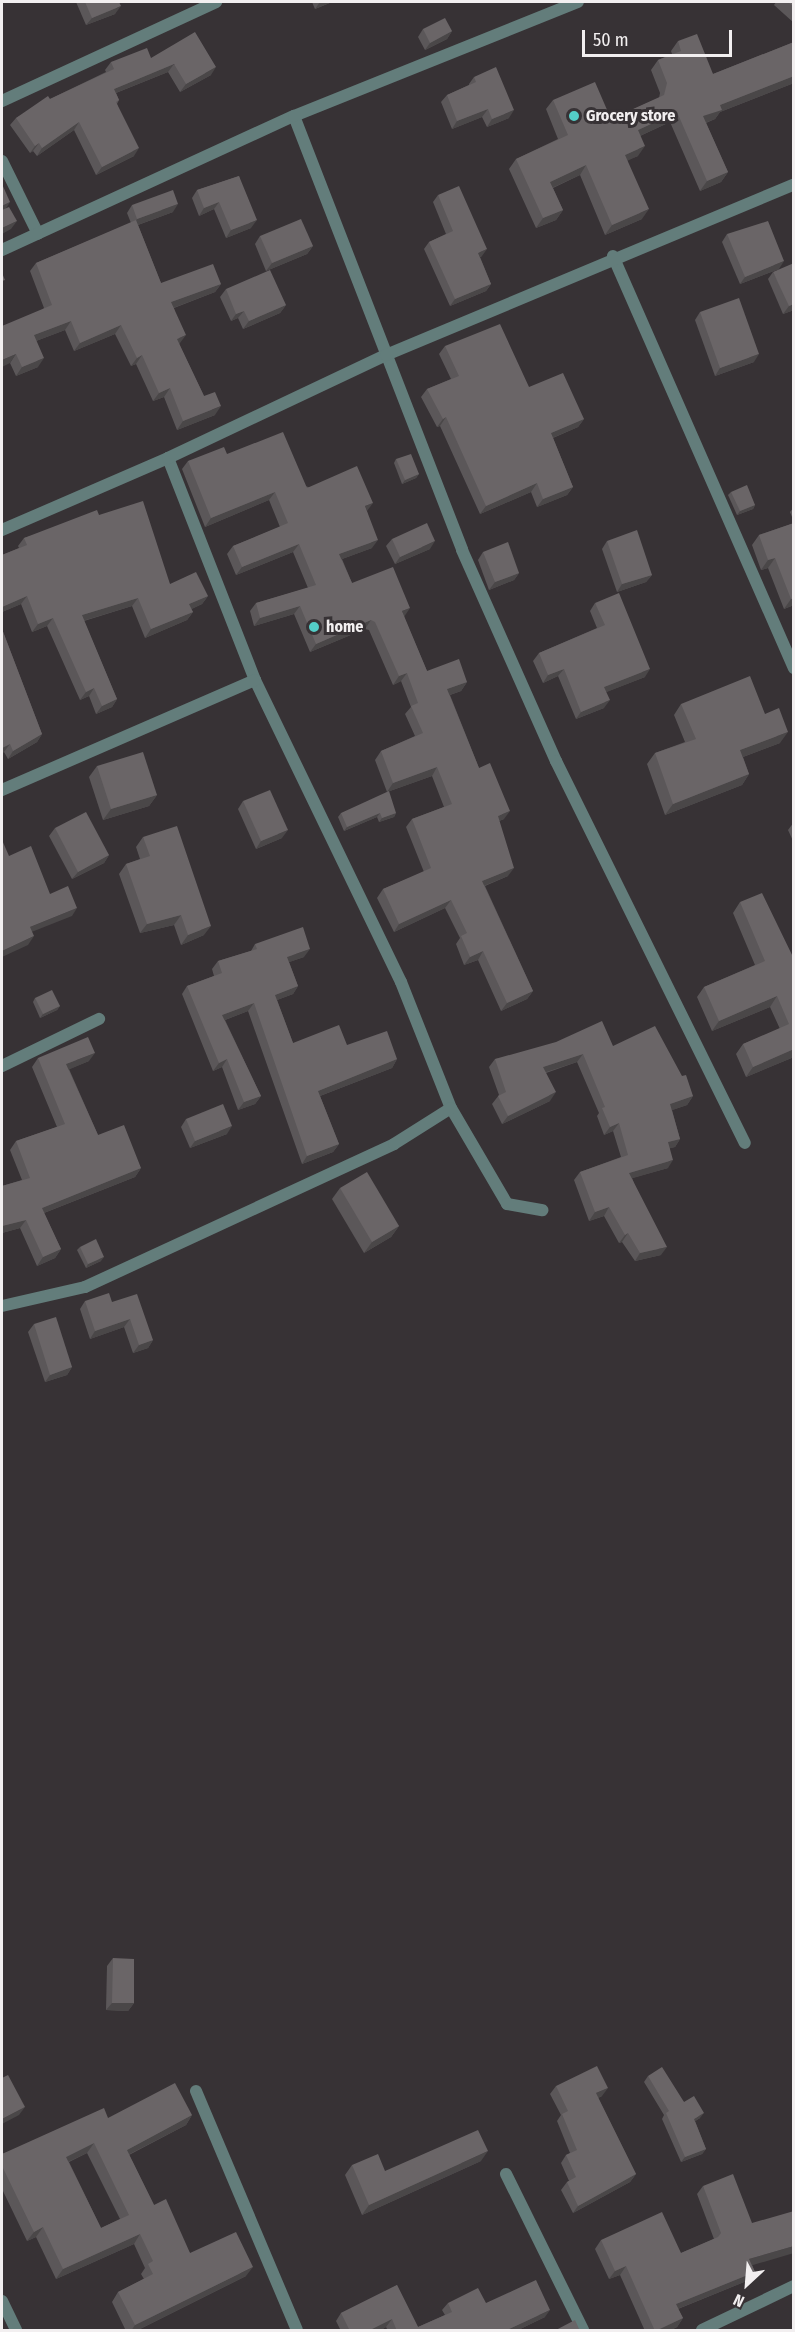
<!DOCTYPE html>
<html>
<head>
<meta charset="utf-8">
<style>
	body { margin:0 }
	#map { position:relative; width:795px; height:2332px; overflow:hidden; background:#373235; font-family:"Fira Sans Condensed",sans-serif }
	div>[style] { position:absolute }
	.street>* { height:12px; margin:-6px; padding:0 6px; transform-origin:6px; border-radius:6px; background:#637d7b }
	.wall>* { inset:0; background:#5b5759 }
	.shaded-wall>* { inset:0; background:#4a4748 }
	.building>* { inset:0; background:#6a6567 }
	.dots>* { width:16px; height:16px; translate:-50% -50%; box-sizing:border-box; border:3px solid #373235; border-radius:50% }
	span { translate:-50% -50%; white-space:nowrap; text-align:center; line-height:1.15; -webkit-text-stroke:6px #373235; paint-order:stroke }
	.poi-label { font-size:16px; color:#f2eff0; font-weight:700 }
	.left { translate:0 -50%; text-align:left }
	.frame { position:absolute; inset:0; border:3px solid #f2eff0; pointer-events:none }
	.north { position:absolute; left:717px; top:2254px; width:60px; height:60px; -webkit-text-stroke:4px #373235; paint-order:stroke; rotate:206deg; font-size:16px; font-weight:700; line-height:24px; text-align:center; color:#f2eff0 }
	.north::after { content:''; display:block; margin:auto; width:21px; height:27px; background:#f2eff0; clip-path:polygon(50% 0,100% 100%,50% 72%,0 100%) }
	.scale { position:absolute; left:582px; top:30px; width:150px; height:27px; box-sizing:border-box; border:3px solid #f2eff0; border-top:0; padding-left:8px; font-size:18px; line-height:21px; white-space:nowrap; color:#f2eff0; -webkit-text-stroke:4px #373235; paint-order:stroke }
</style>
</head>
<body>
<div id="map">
	<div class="street">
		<div style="left:2px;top:101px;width:236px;rotate:-24.8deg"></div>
		<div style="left:294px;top:116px;width:465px;rotate:68.8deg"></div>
		<div style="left:462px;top:550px;width:231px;rotate:66deg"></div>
		<div style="left:556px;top:761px;width:426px;rotate:63.7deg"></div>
		<div style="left:2px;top:161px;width:81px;rotate:63.7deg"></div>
		<div style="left:2px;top:250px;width:321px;rotate:-24.7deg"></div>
		<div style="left:294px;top:116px;width:306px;rotate:-21.9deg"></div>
		<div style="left:613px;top:256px;width:450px;rotate:66.3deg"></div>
		<div style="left:168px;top:458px;width:238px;rotate:68.6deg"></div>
		<div style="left:255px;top:680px;width:335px;rotate:64.2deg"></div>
		<div style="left:401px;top:982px;width:136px;rotate:68.4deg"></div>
		<div style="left:451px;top:1108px;width:111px;rotate:59.7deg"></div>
		<div style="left:507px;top:1204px;width:36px;rotate:10deg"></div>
		<div style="left:2px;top:530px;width:181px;rotate:-23.4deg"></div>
		<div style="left:168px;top:458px;width:241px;rotate:-25.3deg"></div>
		<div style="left:386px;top:355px;width:442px;rotate:-22.7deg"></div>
		<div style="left:2px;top:790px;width:276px;rotate:-23.5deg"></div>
		<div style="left:2px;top:1066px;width:108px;rotate:-25.9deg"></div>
		<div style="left:2px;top:1306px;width:85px;rotate:-12.9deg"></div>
		<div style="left:85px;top:1287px;width:340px;rotate:-24.8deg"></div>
		<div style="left:394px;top:1144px;width:67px;rotate:-32.3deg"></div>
		<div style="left:196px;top:2091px;width:259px;rotate:67.1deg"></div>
		<div style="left:506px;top:2174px;width:174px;rotate:63.7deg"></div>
		<div style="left:2px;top:2301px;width:32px;rotate:64deg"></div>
		<div style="left:702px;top:2330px;width:102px;rotate:-25.6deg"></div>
	</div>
	<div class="wall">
		<div style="clip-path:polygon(76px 2px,119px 2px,115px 14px,86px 25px)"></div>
		<div style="clip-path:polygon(312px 2px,332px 2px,315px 9px)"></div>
		<div style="clip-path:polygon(776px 2px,794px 2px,794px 23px,774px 5px)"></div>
		<div style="clip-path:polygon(423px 29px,452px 31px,447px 39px,425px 50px,418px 37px)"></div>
		<div style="clip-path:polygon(678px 41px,713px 74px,794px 42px,794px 83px,720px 112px,715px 119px,706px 123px,728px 172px,721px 182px,700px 191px,670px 122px,640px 136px,638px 156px,627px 160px,642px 219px,605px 235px,580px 175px,553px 188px,563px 210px,556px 220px,536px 228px,509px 169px,516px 159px,558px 139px,546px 109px,553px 100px,611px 119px,659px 98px,660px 93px,651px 70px,658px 60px,672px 54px,671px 51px)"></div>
		<div style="clip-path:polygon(151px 58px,211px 75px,180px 92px,168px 72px,116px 93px,119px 100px,117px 104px,134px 156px,96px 175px,74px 130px,37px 156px,33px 151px,30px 153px,10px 125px,16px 118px,50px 99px,106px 72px,105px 70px,111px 62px)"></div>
		<div style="clip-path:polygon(474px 77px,509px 118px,487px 127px,482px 117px,452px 129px,441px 102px,447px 95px,469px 85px,469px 84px)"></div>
		<div style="clip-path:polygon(239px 176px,251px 228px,226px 238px,214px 209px,199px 216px,192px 198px,197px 190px)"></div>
		<div style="clip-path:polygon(438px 195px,482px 256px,480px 257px,491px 284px,486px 291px,450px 306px,424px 249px,429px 242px,446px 234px,433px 202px)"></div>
		<div style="clip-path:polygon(132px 205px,173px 212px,138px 225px,161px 283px,221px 284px,215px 292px,174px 308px,180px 343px,179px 344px,204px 396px,215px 415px,177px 430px,164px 397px,153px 401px,136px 364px,131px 366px,115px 334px,74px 351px,65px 330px,36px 341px,38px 367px,16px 376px,10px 363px,44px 308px,30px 271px,36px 263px,131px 223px,127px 213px)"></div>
		<div style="clip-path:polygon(727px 234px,779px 269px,740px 284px,722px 242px)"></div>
		<div style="clip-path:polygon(260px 236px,313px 246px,307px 254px,266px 271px,255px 244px)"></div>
		<div style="clip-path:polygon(773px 272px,794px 310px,783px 314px,768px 279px)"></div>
		<div style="clip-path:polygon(226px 289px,286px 305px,280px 313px,243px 329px,238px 318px,231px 321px,220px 297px)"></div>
		<div style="clip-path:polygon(700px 312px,754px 362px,715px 376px,695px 320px)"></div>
		<div style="clip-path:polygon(445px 346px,529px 387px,584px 419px,578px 427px,553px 438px,573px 487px,567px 495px,537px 507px,531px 492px,480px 514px,440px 426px,437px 427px,421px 397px,427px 389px,451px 379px,439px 354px)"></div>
		<div style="clip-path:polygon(227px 454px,367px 511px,372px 548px,342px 559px,352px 583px,404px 617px,427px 671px,467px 682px,461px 691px,450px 695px,479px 768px,504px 819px,499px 821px,508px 876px,485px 886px,533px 991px,527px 999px,501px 1011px,478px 960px,464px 965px,456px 944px,460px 938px,445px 908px,394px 932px,377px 898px,383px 889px,424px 872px,406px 827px,412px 819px,444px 807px,432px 776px,387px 792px,375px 760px,381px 751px,415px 736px,405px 714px,411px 707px,401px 681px,393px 685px,369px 630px,365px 629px,310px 652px,294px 614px,254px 626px,250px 611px,256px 603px,308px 588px,293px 552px,236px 575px,227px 554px,233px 546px,280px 527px,269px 500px,205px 527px,182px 469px,188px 461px)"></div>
		<div style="clip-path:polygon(396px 459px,419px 474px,416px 478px,402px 484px,394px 463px)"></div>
		<div style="clip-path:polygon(731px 492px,755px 505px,753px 509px,737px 515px,728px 495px)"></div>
		<div style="clip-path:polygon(794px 507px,794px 522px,790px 512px)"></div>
		<div style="clip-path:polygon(99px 515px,170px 584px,208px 596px,202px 604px,191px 609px,193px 612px,187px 620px,145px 638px,132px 606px,84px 621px,117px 699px,112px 707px,96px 714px,89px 696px,80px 700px,47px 626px,32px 632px,21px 604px,2px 612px,2px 555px,19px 548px,18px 546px,24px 538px)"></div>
		<div style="clip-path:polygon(794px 523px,794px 605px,784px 609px,768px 568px,761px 570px,752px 545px,759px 535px)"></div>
		<div style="clip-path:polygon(392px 539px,430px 549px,395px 564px,386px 546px)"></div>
		<div style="clip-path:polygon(607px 541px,652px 575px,646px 582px,617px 592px,602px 549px)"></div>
		<div style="clip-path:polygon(483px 552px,519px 573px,514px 580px,489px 590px,478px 560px)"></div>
		<div style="clip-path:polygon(595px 603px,645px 677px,606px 692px,604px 708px,576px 719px,558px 676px,543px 683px,533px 661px,539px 653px,597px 628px,590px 611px)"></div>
		<div style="clip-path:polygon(2px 629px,42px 734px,37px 742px,8px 759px,4px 752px,2px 753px)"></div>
		<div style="clip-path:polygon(681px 704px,765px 714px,780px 743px,743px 757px,749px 774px,742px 785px,665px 815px,647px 764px,655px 753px,685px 742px,674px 715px)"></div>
		<div style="clip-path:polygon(97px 766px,157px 795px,149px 806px,103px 820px,89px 777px)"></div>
		<div style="clip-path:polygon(243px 801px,282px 838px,256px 849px,238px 809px)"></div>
		<div style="clip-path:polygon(341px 813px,396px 813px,394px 817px,379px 822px,377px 817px,344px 831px,338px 817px)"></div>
		<div style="clip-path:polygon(794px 822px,794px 843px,788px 830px)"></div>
		<div style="clip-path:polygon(55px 828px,109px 855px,104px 863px,72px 879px,49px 836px)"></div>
		<div style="clip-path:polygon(143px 837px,204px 935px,181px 945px,174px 925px,140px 933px,119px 874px,126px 864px,140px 859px,136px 847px)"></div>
		<div style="clip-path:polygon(740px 902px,794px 959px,794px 1057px,746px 1077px,736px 1054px,743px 1044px,780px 1029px,770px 1007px,712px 1031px,697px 997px,704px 987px,755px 965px,733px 913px)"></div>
		<div style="clip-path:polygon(255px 944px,304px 957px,289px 962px,298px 986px,293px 994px,277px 1000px,293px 1043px,347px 1045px,397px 1059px,392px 1068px,320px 1096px,339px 1144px,333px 1152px,302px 1164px,248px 1011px,225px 1020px,261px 1096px,255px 1104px,238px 1110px,222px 1067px,213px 1071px,182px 994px,187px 986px,214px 976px,212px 969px,218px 961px,251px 951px)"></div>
		<div style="clip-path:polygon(35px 998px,60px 1006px,57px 1010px,40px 1018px,33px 1002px)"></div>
		<div style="clip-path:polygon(613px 1046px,693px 1096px,687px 1105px,672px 1110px,680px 1139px,675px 1147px,670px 1148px,668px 1168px,632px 1178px,661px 1255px,635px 1261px,622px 1242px,619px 1243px,604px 1216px,589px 1221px,574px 1180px,580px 1172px,621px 1157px,613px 1131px,604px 1135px,597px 1116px,599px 1113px,577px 1062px,546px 1073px,550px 1101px,502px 1124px,492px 1104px,499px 1095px,489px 1067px,495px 1059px)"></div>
		<div style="clip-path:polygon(38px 1058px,89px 1061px,69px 1069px,98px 1135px,141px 1168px,135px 1177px,44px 1213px,61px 1249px,55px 1258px,37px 1266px,20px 1228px,2px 1233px,2px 1186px,22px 1180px,10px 1150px,16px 1141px,57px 1127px,32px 1067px)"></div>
		<div style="clip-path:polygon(186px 1119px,227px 1134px,190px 1148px,181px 1127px)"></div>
		<div style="clip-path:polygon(340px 1188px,399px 1226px,391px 1237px,364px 1253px,332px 1199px)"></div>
		<div style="clip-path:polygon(80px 1247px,101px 1261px,86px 1268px,77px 1250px)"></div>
		<div style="clip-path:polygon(85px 1301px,112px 1302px,153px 1340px,148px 1348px,133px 1353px,124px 1327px,90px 1339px,80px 1309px)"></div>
		<div style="clip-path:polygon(34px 1324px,72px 1367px,67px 1375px,45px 1382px,28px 1332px)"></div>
		<div style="clip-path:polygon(113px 1958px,134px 2003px,128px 2011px,106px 2010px,107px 1966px)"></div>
		<div style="clip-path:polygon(648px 2076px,684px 2102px,700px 2118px,695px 2121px,706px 2149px,702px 2154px,681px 2162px,662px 2119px,664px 2115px,644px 2082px)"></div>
		<div style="clip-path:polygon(556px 2086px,602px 2096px,598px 2098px,636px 2174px,630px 2182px,573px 2213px,561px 2190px,567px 2182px,569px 2181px,561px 2163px,566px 2155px,570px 2153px,557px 2121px,561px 2115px,550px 2094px)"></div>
		<div style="clip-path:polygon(evenodd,192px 2115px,186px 2125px,129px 2155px,154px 2205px,190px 2253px,246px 2276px,136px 2331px,126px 2331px,112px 2302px,118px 2292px,144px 2279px,141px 2274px,145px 2268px,134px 2244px,56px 2279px,36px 2237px,27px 2241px,2px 2189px,2px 2154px,108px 2118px,192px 2115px,87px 2153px,120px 2219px,101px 2228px,69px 2162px,87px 2153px)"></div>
		<div style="clip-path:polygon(481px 2161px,362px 2215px,345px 2175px,352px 2165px,385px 2171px)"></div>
		<div style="clip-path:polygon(703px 2186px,752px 2265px,755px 2272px,749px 2280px,678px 2309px,683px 2318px,677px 2327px,669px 2331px,645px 2331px,620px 2275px,609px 2279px,595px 2249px,601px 2240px,681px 2253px,714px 2239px,697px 2194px)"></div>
		<div style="clip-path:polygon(397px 2285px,418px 2327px,445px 2315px,442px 2310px,448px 2303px,486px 2303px,545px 2317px,516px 2331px,388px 2331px,386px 2327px,379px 2331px,341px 2331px,336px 2321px,341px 2313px)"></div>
	</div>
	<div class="shaded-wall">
		<div style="clip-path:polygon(320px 2px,332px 2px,315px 9px)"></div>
		<div style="clip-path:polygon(121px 6px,115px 14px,86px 25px,92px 18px)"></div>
		<div style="clip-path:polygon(452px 31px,447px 39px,425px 50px,430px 43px)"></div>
		<div style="clip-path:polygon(174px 64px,168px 72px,108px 96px,114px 89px)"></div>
		<div style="clip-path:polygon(216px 67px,211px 75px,180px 92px,186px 84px)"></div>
		<div style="clip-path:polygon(794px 76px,794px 83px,720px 112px,715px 119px,697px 126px,703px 116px,720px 105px)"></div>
		<div style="clip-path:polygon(488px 109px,482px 117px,452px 129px,457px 121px)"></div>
		<div style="clip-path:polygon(514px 110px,509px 118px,487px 127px,492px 119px)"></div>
		<div style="clip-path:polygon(677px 112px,670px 122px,631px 140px,638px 130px)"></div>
		<div style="clip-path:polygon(79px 122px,74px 130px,37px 156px,42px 148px)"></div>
		<div style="clip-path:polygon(39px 143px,33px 151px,30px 153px,35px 146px)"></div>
		<div style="clip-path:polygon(645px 146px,638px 156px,618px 165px,625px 155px)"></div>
		<div style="clip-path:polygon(139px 148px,134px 156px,96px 175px,102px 167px)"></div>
		<div style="clip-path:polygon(586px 165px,580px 175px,543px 192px,550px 182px)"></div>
		<div style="clip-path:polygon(728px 172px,721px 182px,700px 191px,707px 181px)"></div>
		<div style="clip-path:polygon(10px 202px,5px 210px,2px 211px,2px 206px)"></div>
		<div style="clip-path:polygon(219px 202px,214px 209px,199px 216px,204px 208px)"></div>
		<div style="clip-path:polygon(178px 204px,173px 212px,132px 227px,137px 219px)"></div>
		<div style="clip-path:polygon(649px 209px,642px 219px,605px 235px,612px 225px)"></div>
		<div style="clip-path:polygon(563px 210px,556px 220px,536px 228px,543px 218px)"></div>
		<div style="clip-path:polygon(257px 220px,251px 228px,226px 238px,231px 230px)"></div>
		<div style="clip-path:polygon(17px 221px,11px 229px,2px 234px,2px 228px)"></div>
		<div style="clip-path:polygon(313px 246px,307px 254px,266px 271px,272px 263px)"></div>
		<div style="clip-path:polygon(487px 249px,482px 256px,473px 260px,478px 253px)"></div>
		<div style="clip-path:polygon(784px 261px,779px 269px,740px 284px,745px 277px)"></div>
		<div style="clip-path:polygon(221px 284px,215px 292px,165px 311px,171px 302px)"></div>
		<div style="clip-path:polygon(491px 284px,486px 291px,450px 306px,455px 299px)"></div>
		<div style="clip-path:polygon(794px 304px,794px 310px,783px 314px,789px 306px)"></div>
		<div style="clip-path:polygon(286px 305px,280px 313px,243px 329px,249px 321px)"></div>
		<div style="clip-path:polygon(244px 311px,238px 318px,231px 321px,236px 314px)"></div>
		<div style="clip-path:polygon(71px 321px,65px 330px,28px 344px,34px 335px)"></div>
		<div style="clip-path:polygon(121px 325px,115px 334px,74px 351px,80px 343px)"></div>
		<div style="clip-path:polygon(186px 335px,180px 343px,171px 348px,177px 339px)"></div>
		<div style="clip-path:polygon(16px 354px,10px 363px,2px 367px,2px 360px)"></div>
		<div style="clip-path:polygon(759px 354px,754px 362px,715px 376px,720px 368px)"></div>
		<div style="clip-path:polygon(142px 355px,136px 364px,131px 366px,137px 358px)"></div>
		<div style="clip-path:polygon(44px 358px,38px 367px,16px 376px,22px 367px)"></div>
		<div style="clip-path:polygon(170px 388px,164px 397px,153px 401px,159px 393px)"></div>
		<div style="clip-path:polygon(221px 406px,215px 415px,177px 430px,183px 421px)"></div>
		<div style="clip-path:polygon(446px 417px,440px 426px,437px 427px,443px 419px)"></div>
		<div style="clip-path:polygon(584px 419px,578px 427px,545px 441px,551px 433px)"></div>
		<div style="clip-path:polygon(419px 474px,416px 478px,402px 484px,405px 480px)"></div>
		<div style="clip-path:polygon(537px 483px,531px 492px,480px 514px,486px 506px)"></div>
		<div style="clip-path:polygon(573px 487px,567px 495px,537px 507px,543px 499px)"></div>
		<div style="clip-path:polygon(275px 492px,269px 500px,205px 527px,211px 518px)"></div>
		<div style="clip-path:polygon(373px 503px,367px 511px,365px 506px)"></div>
		<div style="clip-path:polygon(755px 505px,753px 509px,737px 515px,740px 511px)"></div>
		<div style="clip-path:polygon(378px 540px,372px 548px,334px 562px,339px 554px)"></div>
		<div style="clip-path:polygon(435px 541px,430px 549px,395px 564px,400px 557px)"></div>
		<div style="clip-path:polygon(299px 544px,293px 552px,236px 575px,242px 567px)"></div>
		<div style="clip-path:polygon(775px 558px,768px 568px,761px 570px,768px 560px)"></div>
		<div style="clip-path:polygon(519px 573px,514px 580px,489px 590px,495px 582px)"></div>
		<div style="clip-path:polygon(652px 575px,646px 582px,617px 592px,622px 584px)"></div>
		<div style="clip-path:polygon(27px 596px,21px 604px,2px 612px,2px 607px)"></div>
		<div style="clip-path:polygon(208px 596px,202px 604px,184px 613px,189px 604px)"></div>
		<div style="clip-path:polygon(138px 598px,132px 606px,76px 623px,82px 615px)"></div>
		<div style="clip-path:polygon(794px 598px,794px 605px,784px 609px,791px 599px)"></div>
		<div style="clip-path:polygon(300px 606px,294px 614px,254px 626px,260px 618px)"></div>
		<div style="clip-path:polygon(410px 608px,404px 617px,402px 611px)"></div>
		<div style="clip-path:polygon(193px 612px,187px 620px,145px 638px,151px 629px)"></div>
		<div style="clip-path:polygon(53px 618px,47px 626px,32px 632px,38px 624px)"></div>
		<div style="clip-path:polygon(371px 620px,365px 629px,310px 652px,316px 644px)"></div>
		<div style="clip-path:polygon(564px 669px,558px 676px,543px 683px,548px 675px)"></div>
		<div style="clip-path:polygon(650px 669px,645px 677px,599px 695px,604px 687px)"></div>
		<div style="clip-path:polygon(407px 673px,401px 681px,393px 685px,399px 676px)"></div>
		<div style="clip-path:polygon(467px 682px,461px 691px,441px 698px,447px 689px)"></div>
		<div style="clip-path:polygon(94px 688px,89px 696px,80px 700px,86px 692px)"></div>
		<div style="clip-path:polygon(117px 699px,112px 707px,96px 714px,102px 706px)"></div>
		<div style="clip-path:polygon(610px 700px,604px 708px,576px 719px,581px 712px)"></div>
		<div style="clip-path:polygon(788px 732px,780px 743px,732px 761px,740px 750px)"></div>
		<div style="clip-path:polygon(42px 734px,37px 742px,8px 759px,13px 751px)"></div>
		<div style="clip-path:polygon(10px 744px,4px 752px,2px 753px,2px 748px)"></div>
		<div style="clip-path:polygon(437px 767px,432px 776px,387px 792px,393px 783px)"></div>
		<div style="clip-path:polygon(749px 774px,742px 785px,665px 815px,673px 804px)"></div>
		<div style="clip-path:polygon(157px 795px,149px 806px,103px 820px,111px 809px)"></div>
		<div style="clip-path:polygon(510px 811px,504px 819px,492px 824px,498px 816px)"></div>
		<div style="clip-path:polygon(380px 813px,377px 817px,344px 831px,347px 827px)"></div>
		<div style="clip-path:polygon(396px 813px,394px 817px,379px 822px,382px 818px)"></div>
		<div style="clip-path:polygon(288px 830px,282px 838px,256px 849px,261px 841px)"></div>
		<div style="clip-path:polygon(109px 855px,104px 863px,72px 879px,78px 872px)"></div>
		<div style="clip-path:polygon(514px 868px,508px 876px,476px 889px,482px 881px)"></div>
		<div style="clip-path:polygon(451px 900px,445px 908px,394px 932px,399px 924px)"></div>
		<div style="clip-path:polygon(77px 908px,72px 916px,24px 935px,30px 927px)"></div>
		<div style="clip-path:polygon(181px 915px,174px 925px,140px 933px,147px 924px)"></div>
		<div style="clip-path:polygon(211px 926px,204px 935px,181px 945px,188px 935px)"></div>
		<div style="clip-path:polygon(34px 936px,28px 945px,2px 957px,2px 951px)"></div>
		<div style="clip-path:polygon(310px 949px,304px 957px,281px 965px,287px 957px)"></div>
		<div style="clip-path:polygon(483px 951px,478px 960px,464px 965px,470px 957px)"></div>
		<div style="clip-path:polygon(298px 986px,293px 994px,269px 1003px,275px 995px)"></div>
		<div style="clip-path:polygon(533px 991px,527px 999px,501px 1011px,507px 1003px)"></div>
		<div style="clip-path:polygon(777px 996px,770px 1007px,712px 1031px,719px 1021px)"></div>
		<div style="clip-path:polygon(254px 1003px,248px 1011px,217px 1023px,222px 1015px)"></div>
		<div style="clip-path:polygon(60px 1006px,57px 1010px,40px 1018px,43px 1014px)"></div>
		<div style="clip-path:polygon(794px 1049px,794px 1057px,746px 1077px,753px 1067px)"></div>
		<div style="clip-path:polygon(95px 1053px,89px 1061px,61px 1073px,66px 1064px)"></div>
		<div style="clip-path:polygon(583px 1054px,577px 1062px,537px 1075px,543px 1067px)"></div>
		<div style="clip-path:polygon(227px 1059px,222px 1067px,213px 1071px,219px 1063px)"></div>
		<div style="clip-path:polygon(397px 1059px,392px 1068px,312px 1099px,318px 1091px)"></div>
		<div style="clip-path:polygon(556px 1092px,550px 1101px,502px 1124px,508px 1116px)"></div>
		<div style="clip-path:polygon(261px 1096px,255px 1104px,238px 1110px,244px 1102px)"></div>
		<div style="clip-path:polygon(693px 1096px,687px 1105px,664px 1113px,670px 1104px)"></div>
		<div style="clip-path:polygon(619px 1123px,613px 1131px,604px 1135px,610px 1127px)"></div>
		<div style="clip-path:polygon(232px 1126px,227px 1134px,190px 1148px,195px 1141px)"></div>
		<div style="clip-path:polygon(680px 1139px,675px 1147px,663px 1150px,668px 1142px)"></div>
		<div style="clip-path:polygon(339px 1144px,333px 1152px,302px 1164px,307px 1156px)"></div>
		<div style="clip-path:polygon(673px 1160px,668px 1168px,623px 1181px,629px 1173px)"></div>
		<div style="clip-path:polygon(141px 1168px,135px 1177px,36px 1216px,42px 1208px)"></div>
		<div style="clip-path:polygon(609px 1207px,604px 1216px,589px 1221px,595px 1212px)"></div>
		<div style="clip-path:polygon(26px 1220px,20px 1228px,2px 1233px,2px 1226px)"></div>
		<div style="clip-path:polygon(399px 1226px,391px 1237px,364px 1253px,372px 1242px)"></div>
		<div style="clip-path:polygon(628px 1233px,622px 1242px,619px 1243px,625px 1235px)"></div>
		<div style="clip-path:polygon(667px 1247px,661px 1255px,635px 1261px,640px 1253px)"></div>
		<div style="clip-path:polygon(61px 1249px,55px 1258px,37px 1266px,43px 1257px)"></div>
		<div style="clip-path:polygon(104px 1257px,101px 1261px,86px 1268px,88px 1264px)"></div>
		<div style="clip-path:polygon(130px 1319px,124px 1327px,90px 1339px,95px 1331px)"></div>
		<div style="clip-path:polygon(153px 1340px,148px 1348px,133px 1353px,139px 1345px)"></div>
		<div style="clip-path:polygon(72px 1367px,67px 1375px,45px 1382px,50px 1375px)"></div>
		<div style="clip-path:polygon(112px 2003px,134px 2003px,128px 2011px,106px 2010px)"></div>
		<div style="clip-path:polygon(608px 2088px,602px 2096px,591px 2101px,596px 2093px)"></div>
		<div style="clip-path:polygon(25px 2107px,19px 2115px,2px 2124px,2px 2119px)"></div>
		<div style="clip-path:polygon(704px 2113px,700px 2118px,690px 2125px,694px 2119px)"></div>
		<div style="clip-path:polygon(192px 2115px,186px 2125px,120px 2159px,127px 2150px)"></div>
		<div style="clip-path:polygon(94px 2143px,87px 2153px,59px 2166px,66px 2157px)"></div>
		<div style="clip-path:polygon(706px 2149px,702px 2154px,681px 2162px,685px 2157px)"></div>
		<div style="clip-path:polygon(488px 2151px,481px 2161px,362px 2215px,369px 2205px)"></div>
		<div style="clip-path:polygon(636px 2174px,630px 2182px,573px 2213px,578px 2206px)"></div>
		<div style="clip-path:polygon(43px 2227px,36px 2237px,27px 2241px,34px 2232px)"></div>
		<div style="clip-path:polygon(140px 2234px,134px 2244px,56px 2279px,63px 2269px)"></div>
		<div style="clip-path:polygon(794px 2246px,794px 2253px,743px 2268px,749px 2259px)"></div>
		<div style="clip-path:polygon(626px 2266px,620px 2275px,609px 2279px,615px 2271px)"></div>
		<div style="clip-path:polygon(253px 2267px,246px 2276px,136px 2331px,131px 2331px,135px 2325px)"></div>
		<div style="clip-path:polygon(755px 2272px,749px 2280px,670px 2312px,676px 2304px)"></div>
		<div style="clip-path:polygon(550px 2310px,545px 2317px,516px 2331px,505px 2331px)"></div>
		<div style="clip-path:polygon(683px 2318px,677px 2327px,669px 2331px,656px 2331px)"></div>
		<div style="clip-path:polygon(392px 2319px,386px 2327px,379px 2331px,368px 2331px)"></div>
	</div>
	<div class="building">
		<div style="clip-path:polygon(85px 2px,119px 2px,121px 6px,92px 18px)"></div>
		<div style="clip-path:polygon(788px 2px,794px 2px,794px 7px)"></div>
		<div style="clip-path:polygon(445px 18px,452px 31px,430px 43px,423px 29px)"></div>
		<div style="clip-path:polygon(195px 32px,216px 67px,186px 84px,174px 64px,114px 89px,119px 100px,116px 102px,139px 148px,102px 167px,79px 122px,42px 148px,39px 143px,35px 146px,16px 118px,48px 96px,50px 99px,114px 69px,111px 62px,147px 48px,151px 58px)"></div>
		<div style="clip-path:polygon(697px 34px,713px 74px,794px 42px,794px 76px,720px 105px,722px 110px,703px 116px,728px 172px,707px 181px,677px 112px,638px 130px,645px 146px,625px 155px,649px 209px,612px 225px,586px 165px,550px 182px,563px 210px,543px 218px,516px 159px,568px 135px,553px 100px,595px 82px,611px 119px,664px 95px,667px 83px,658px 60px,681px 51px,678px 41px)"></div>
		<div style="clip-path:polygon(496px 67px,514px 110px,492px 119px,488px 109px,457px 121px,447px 95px,476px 82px,474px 77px)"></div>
		<div style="clip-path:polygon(239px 176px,257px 220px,231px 230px,219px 202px,204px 208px,197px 190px)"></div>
		<div style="clip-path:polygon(2px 184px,10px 202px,2px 206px)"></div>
		<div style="clip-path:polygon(459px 186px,487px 249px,478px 253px,491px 284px,455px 299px,429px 242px,453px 231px,438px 195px)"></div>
		<div style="clip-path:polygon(173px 190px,178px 204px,137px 219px,132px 205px)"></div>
		<div style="clip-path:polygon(9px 207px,17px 221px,2px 228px,2px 210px)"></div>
		<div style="clip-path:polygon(301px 219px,313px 246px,272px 263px,260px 236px)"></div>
		<div style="clip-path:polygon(136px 220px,161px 283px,213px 264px,221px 284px,171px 302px,186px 335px,177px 339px,204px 396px,215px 392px,221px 406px,183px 421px,170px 388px,159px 393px,142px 355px,137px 358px,121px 325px,80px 343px,71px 321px,34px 335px,44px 358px,22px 367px,16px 354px,2px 360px,2px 326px,52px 305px,36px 263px)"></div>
		<div style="clip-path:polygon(768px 221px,784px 261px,745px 277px,727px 234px)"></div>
		<div style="clip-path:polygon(794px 263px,794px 304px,789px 306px,773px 272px)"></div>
		<div style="clip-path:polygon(270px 270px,286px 305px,249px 321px,244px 311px,236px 314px,226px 289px)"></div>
		<div style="clip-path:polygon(2px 273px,5px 280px,2px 281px)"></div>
		<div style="clip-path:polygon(739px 298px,759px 354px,720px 368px,700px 312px)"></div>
		<div style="clip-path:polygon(500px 324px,529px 387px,563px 373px,584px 419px,551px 433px,573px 487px,543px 499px,537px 483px,486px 506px,446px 417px,443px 419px,427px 389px,459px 376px,445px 346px)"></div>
		<div style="clip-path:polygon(283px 432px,307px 488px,357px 466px,373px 503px,365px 506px,378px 540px,339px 554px,352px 583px,393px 567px,410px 608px,402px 611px,427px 671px,459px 659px,467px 682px,447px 689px,479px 768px,490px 763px,510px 811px,498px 816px,514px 868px,482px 881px,533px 991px,507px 1003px,483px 951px,470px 957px,461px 936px,467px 933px,451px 900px,399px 924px,383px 889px,431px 868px,412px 819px,452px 804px,437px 767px,393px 783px,381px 751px,423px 733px,411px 706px,418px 703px,407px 673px,399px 676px,375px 622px,371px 620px,316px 644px,300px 606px,260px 618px,256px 603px,316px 585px,299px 544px,242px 567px,233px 546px,288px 523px,275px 492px,211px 518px,188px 461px,224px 447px,227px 454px)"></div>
		<div style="clip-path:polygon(411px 454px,419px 474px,405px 480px,396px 459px)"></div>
		<div style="clip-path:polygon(747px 485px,755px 505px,740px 511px,731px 492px)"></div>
		<div style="clip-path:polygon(143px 501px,170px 584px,196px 572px,208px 596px,189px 604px,193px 612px,151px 629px,138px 598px,82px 615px,117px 699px,102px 706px,94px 688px,86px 692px,53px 618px,38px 624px,27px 596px,2px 607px,2px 566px,3px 566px,2px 562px,2px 555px,27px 545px,24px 538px,97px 510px,99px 515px)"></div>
		<div style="clip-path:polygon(427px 523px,435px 541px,400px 557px,392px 539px)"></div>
		<div style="clip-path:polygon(794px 523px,794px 598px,791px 599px,775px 558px,768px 560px,759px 535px)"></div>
		<div style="clip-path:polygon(637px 530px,652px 575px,622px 584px,607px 541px)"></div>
		<div style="clip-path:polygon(508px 542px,519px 573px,495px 582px,483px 552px)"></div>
		<div style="clip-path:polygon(619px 593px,650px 669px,604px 687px,610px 700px,581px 712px,564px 669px,548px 675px,539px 653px,605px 625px,595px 603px)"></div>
		<div style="clip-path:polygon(2px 629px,42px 734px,13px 751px,10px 744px,2px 748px,2px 713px,3px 713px,2px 708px)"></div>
		<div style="clip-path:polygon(750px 676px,765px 714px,779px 708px,788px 732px,740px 750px,749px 774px,673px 804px,655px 753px,696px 739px,681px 704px)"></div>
		<div style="clip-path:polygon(143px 752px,157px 795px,111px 809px,97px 766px)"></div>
		<div style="clip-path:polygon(270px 790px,288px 830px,261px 841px,243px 801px)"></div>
		<div style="clip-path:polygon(389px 791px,396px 813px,382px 818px,380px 813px,347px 827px,341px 813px)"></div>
		<div style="clip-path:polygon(86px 812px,109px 855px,78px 872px,55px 828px)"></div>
		<div style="clip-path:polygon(177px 826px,211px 926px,188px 935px,181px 915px,147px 924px,126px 864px,150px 856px,143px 837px)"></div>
		<div style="clip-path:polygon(2px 840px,9px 856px,31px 846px,50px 894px,68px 886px,77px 908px,30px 927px,34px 936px,2px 951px,2px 915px,3px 915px,2px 910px)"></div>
		<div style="clip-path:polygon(762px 893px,794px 959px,794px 1049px,753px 1067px,743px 1044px,789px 1024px,777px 996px,719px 1021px,704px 987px,765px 961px,740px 902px)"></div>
		<div style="clip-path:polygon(303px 927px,310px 949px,287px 957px,298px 986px,275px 995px,293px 1043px,339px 1025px,347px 1045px,387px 1031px,397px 1059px,318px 1091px,339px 1144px,307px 1156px,254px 1003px,222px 1015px,261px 1096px,244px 1102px,227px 1059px,219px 1063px,187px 986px,222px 973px,218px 961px,257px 949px,255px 944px)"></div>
		<div style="clip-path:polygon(52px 990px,60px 1006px,43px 1014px,35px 998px)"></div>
		<div style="clip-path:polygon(602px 1021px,613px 1046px,655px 1026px,682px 1076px,686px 1075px,693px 1096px,670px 1104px,680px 1139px,668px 1142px,673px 1160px,629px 1173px,667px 1247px,640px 1253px,628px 1233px,625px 1235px,609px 1207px,595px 1212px,580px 1172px,628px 1155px,619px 1123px,610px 1127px,602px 1108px,605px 1107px,583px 1054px,543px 1067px,556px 1092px,508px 1116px,498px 1096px,506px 1092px,495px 1059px,556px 1042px)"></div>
		<div style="clip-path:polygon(88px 1037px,95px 1053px,66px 1064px,98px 1135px,124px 1125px,141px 1168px,42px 1208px,61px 1249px,43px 1257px,26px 1220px,2px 1226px,2px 1186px,30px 1178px,16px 1141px,65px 1124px,38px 1058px)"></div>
		<div style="clip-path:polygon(223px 1104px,232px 1126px,195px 1141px,186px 1119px)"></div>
		<div style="clip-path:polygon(367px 1172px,399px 1226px,372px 1242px,340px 1188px)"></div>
		<div style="clip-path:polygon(96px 1239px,104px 1257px,88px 1264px,80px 1247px)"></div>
		<div style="clip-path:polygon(109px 1293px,112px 1302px,137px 1294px,153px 1340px,139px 1345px,130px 1319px,95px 1331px,85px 1301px)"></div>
		<div style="clip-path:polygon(56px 1317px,72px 1367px,50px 1375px,34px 1324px)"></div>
		<div style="clip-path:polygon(113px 1958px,134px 1959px,134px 2003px,112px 2003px)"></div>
		<div style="clip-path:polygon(597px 2066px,608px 2088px,596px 2093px,636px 2174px,578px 2206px,567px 2182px,576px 2177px,566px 2155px,577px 2150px,562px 2114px,568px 2111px,556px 2086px)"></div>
		<div style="clip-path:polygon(662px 2067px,684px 2102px,694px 2096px,704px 2113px,694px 2119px,706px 2149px,685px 2157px,666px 2113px,669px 2111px,648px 2076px)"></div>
		<div style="clip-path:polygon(8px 2075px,25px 2107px,2px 2119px,2px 2078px)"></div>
		<div style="clip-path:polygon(evenodd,175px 2083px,192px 2115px,127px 2150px,154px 2205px,166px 2199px,190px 2253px,236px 2232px,253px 2267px,135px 2325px,118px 2292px,153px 2274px,148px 2264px,153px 2261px,140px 2234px,63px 2269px,43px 2227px,34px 2232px,2px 2166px,2px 2154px,104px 2108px,108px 2118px,175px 2083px,94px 2143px,129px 2215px,101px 2228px,66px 2157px,94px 2143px)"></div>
		<div style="clip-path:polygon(478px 2130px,488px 2151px,369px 2205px,352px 2165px,378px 2154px,385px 2171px)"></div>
		<div style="clip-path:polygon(733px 2174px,752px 2223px,794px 2211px,794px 2246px,749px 2259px,755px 2272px,676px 2304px,683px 2318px,655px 2331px,626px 2266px,615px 2271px,601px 2240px,662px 2212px,681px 2253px,718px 2237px,721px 2233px,703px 2186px)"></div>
		<div style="clip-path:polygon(536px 2280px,550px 2310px,505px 2331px,397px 2331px,392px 2319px,368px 2331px,350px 2331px,341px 2313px,397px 2285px,418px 2327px,452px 2312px,448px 2303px,478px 2288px,486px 2303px)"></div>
		<div style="clip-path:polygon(575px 2320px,580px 2331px,554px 2331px)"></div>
	</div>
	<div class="dots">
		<div style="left:574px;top:116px;background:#54cdc7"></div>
		<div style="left:314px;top:627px;background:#54cdc7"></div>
	</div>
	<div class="poi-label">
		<span class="left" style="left:586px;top:116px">Grocery store</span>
		<span class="left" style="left:326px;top:627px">home</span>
	</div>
	<div class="frame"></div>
	<div class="north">N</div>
	<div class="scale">50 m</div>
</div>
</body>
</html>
